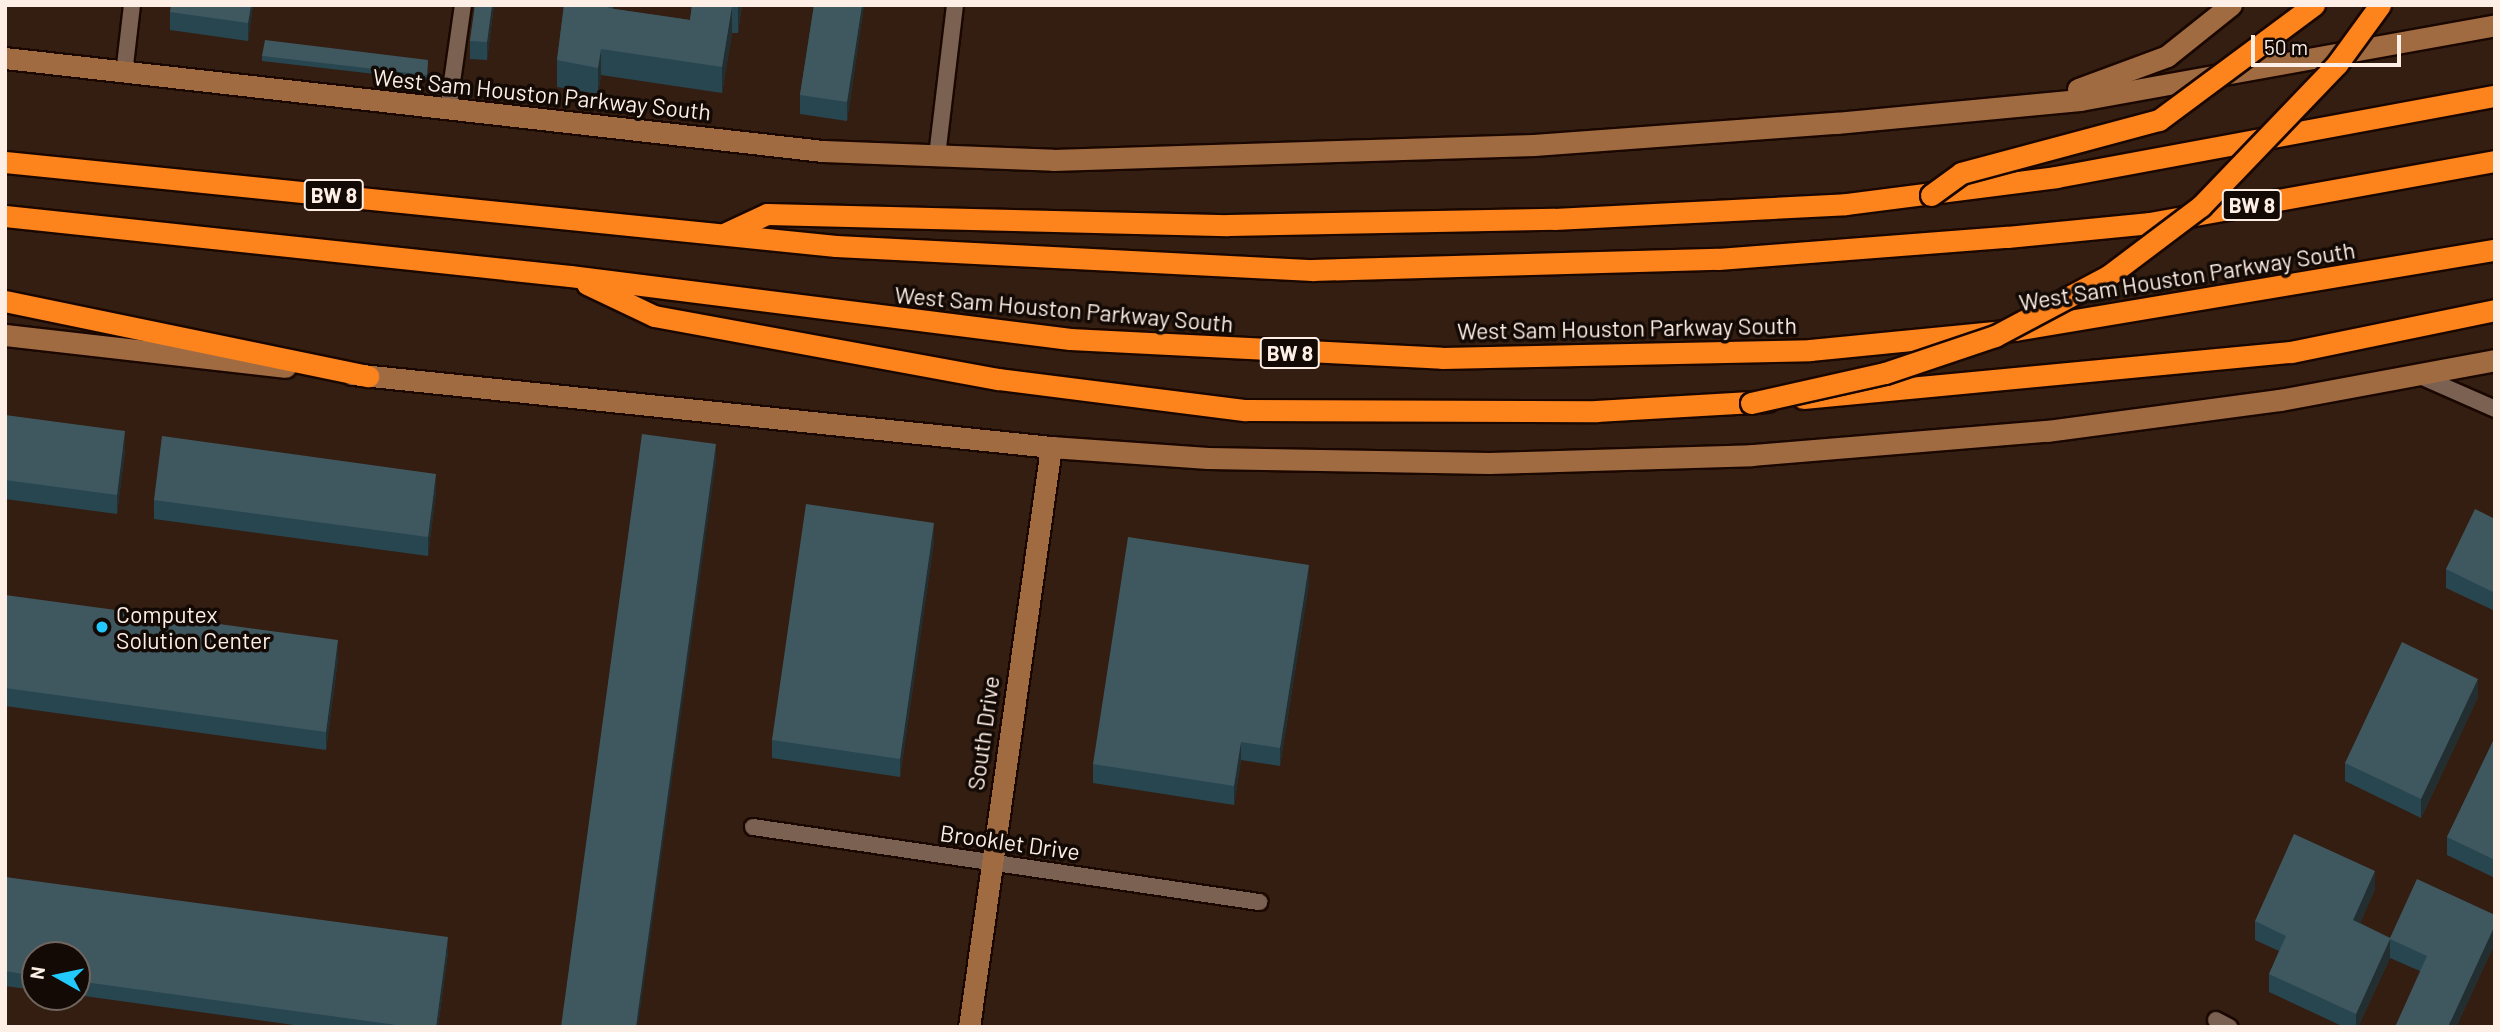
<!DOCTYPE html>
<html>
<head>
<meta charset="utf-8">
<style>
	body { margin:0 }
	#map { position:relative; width:2500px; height:1032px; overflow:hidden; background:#331e11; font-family:Barlow,sans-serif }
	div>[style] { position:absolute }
	.roads { filter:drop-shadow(2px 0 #1a0700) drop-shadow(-2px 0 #1a0700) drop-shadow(0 2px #1a0700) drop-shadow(0 -2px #1a0700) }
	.street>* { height:16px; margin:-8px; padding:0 8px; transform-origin:8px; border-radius:8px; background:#7a6152 }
	.secondary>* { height:21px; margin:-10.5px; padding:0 10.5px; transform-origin:10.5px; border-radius:10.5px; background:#a16b42 }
	.highway>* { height:21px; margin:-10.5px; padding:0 10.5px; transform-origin:10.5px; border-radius:10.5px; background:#fd831d }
	.bridges { filter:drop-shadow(2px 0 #1a0700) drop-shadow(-2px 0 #1a0700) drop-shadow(0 2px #1a0700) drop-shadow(0 -2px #1a0700) }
	.highway-bridge>* { height:21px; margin:-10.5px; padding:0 10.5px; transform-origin:10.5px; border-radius:10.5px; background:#fd831d }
	.wall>* { inset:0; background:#284650 }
	.shaded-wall>* { inset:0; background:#232e30 }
	.building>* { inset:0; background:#3f5860 }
	.dots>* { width:19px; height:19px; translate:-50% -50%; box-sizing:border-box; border:4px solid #140a05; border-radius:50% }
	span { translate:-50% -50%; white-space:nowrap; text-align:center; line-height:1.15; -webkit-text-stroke:7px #140a05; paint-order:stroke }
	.shield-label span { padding:2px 5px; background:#140a05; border:2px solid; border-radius:5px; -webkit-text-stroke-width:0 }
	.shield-label { font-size:21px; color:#fdefe6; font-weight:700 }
	.street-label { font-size:23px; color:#fdefe6 }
	.poi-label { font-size:23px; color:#fdefe6 }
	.left { translate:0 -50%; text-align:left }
	.frame { position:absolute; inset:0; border:7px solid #fdefe6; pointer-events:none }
	.north { position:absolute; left:21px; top:941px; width:70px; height:70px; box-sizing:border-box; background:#140a05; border:2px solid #71665f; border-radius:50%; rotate:279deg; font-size:19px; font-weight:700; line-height:28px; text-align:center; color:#fdefe6 }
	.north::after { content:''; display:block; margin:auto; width:24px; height:32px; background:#21c9fd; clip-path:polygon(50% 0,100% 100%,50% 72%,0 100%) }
	.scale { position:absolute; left:2251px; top:35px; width:150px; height:32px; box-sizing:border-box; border:4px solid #fdefe6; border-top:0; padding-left:9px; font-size:21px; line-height:24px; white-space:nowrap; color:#fdefe6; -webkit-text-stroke:5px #140a05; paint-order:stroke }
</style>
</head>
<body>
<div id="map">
	<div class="roads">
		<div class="street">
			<div style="left:124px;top:74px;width:69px;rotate:-83.4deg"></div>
			<div style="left:448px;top:110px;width:106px;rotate:-81.9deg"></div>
			<div style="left:937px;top:156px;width:152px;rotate:-83.2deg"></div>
			<div style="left:2420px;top:376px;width:82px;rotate:23.7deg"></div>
			<div style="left:753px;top:827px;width:512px;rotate:8.43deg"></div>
			<div style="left:2216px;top:1020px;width:15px;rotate:28deg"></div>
		</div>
		<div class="secondary">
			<div style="left:5px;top:58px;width:823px;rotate:6.49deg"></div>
			<div style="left:823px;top:151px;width:230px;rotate:2.2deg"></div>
			<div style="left:1053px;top:160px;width:481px;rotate:-1.8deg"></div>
			<div style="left:1534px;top:145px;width:303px;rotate:-4.2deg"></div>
			<div style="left:1836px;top:123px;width:245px;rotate:-5.4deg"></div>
			<div style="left:2080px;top:100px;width:422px;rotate:-10.2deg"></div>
			<div style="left:2078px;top:89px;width:95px;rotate:-20.3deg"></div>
			<div style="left:2167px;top:56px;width:82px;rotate:-38.6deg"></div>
			<div style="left:5px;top:335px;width:282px;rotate:6.5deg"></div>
			<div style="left:352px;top:374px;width:703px;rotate:5.96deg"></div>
			<div style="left:1051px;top:447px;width:157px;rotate:4deg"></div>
			<div style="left:1208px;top:458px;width:281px;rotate:1deg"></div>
			<div style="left:1489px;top:463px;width:263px;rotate:-1.7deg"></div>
			<div style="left:1752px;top:455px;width:296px;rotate:-4.7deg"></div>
			<div style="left:2047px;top:431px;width:235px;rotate:-7.6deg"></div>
			<div style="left:2280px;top:400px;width:219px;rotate:-10.5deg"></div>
			<div style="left:969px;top:1027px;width:586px;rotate:-81.95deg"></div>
		</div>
		<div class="highway">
			<div style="left:5px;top:162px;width:835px;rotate:5.77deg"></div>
			<div style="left:836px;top:246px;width:477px;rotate:2.9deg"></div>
			<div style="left:1312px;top:270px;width:406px;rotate:-1.6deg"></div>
			<div style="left:1718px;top:259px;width:290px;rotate:-4.4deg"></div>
			<div style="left:2007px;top:237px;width:144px;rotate:-5.6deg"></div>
			<div style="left:2150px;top:223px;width:351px;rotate:-10.2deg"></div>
			<div style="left:5px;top:216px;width:568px;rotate:6.06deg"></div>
			<div style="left:570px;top:276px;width:504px;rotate:7.18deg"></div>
			<div style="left:1070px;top:339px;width:372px;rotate:2.9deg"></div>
			<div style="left:1442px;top:358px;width:368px;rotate:-1.2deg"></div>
			<div style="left:1810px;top:350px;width:206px;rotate:-5.6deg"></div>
			<div style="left:2015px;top:330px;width:487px;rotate:-9.5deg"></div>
			<div style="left:726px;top:233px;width:45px;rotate:-24.9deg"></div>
			<div style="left:767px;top:214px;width:461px;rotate:1.4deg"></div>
			<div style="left:1228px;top:225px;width:326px;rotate:-1.1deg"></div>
			<div style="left:1554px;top:219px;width:292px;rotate:-2.9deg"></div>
			<div style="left:1846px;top:204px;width:212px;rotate:-7.3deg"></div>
			<div style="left:2056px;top:177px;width:446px;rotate:-10.5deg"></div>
			<div style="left:587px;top:284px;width:74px;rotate:25.5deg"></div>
			<div style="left:654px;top:316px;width:350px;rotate:10.4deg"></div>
			<div style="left:998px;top:379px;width:249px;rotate:7.2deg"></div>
			<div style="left:1245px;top:410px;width:351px;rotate:0.2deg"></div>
			<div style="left:1596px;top:411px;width:172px;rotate:-3.3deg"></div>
			<div style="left:5px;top:301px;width:371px;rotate:11.7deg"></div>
			<div style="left:1803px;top:398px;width:490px;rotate:-5.4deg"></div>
			<div style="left:2291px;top:352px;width:208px;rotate:-11.6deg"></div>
		</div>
	</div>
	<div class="bridges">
		<div class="highway-bridge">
			<div style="left:1931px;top:195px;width:37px;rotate:-36deg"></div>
			<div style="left:1961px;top:173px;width:205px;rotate:-15deg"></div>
			<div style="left:2159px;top:120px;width:193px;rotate:-36.6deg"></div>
			<div style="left:1751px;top:403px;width:137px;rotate:-12.6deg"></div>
			<div style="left:1885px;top:373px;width:116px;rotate:-18.6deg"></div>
			<div style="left:1995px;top:336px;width:128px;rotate:-28deg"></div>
			<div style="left:2108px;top:276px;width:116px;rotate:-37deg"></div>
			<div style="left:2201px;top:206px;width:197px;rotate:-46.2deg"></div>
			<div style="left:2337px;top:64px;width:73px;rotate:-53.9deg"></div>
		</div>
	</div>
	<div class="wall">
		<div style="clip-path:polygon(253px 5px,248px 41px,170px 30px,170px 12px)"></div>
		<div style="clip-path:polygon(474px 5px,494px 5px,487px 60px,470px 59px,470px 41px,475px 7px)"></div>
		<div style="clip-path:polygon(564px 5px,613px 5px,613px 9px,690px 20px,692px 5px,742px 5px,738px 33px,732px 33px,722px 93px,601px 75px,598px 94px,557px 87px,557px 60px)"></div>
		<div style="clip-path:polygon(814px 5px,864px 5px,847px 121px,800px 114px,800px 95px)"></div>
		<div style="clip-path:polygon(262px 56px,428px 60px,427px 80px,262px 61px)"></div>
		<div style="clip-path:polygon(5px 415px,125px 450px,117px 514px,5px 499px)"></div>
		<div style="clip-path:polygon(436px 492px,428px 556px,154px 519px,154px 500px)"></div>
		<div style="clip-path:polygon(2495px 519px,2495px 611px,2446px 588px,2446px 569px)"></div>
		<div style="clip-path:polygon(934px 541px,900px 777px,772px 758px,772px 740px)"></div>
		<div style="clip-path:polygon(1309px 583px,1280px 766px,1241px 760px,1234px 805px,1093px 783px,1093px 764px)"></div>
		<div style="clip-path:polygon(5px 595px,338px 659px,326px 750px,5px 706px)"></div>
		<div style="clip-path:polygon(2478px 697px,2421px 818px,2345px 781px,2345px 763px)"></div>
		<div style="clip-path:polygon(2495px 737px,2495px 878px,2447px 855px,2447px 837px)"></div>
		<div style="clip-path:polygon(5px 877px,448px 952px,438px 1027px,308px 1027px,77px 995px,77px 955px,35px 955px,35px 990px,5px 986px)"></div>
		<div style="clip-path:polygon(2375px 889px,2360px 923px,2390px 938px,2495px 915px,2495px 943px,2456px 1027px,2420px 971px,2390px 958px,2358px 1027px,2344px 1027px,2269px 992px,2269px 974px,2279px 951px,2255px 940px,2255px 921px)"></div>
	</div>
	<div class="shaded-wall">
		<div style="clip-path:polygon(251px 5px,253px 5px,248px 41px,248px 23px)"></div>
		<div style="clip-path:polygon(492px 5px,494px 5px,487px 60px,487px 42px)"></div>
		<div style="clip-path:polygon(738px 5px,742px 5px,738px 33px)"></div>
		<div style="clip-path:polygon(862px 5px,864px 5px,847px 121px,847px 102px)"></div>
		<div style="clip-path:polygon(732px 6px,732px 33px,722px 93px,722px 67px)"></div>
		<div style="clip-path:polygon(601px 49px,601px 75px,598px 94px,598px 68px)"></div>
		<div style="clip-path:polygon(125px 431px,125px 450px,117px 514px,117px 495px)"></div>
		<div style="clip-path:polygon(716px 444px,716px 462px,638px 1027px,636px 1027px)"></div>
		<div style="clip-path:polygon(436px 474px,436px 492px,428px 556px,428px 537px)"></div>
		<div style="clip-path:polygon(934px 523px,934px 541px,900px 777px,900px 759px)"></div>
		<div style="clip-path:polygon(1309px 565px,1309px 583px,1280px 766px,1280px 748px)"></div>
		<div style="clip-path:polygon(338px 640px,338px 659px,326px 750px,326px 732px)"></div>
		<div style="clip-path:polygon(2478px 679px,2478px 697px,2421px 818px,2421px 799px)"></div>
		<div style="clip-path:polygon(1241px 742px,1241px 760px,1234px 805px,1234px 786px)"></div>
		<div style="clip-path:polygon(2375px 871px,2375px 889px,2353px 939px,2353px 920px)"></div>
		<div style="clip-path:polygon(2495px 925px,2495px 943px,2456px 1027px,2448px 1027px)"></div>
		<div style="clip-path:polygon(448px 937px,448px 952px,438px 1027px,436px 1027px)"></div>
		<div style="clip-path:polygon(2390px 939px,2390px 958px,2358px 1027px,2356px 1027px,2356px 1014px)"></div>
	</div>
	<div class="building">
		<div style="clip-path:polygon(171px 5px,251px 5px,248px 23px,170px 12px)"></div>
		<div style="clip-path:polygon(475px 5px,492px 5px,487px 42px,470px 41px)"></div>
		<div style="clip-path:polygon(564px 5px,609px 5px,608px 8px,690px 20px,692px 5px,738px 5px,738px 7px,732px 6px,722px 67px,601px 49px,598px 68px,557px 60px)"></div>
		<div style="clip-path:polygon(814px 5px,862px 5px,847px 102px,800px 95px)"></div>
		<div style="clip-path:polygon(265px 40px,428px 60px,427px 75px,262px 56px)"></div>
		<div style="clip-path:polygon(5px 415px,125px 431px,117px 495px,5px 480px)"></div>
		<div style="clip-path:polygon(642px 434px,716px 444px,636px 1027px,561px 1027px)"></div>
		<div style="clip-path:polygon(162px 436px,436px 474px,428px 537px,154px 500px)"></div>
		<div style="clip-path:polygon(806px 504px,934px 523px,900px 759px,772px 740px)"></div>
		<div style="clip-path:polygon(2475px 509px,2495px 519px,2495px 593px,2446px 569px)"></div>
		<div style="clip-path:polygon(1128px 537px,1309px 565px,1280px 748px,1241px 742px,1234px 786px,1093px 764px)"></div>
		<div style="clip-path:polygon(5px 595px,338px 640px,326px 732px,5px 688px)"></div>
		<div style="clip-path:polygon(2402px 642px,2478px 679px,2421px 799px,2345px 763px)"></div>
		<div style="clip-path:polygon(2495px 737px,2495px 860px,2447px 837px)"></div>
		<div style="clip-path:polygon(2294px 834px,2375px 871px,2353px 920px,2390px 938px,2417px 879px,2495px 915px,2495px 925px,2448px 1027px,2395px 1027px,2427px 956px,2390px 939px,2356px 1014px,2269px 974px,2286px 936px,2255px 921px)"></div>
		<div style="clip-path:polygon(5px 877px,448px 937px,436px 1027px,411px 1027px,77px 981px,77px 955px,35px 955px,35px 976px,5px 971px)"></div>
	</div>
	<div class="dots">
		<div style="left:102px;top:627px;background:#21c9fd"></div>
	</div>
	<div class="shield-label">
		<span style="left:334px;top:195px">BW 8</span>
		<span style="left:2252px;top:205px">BW 8</span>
		<span style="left:1290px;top:353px">BW 8</span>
	</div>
	<div class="street-label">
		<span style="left:542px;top:94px;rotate:6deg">West Sam Houston Parkway South</span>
		<span style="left:2187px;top:276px;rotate:-9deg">West Sam Houston Parkway South</span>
		<span style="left:1064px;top:309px;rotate:5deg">West Sam Houston Parkway South</span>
		<span style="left:1627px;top:328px;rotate:-1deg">West Sam Houston Parkway South</span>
		<span style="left:983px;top:733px;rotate:-82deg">South Drive</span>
		<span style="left:1010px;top:842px;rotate:8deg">Brooklet Drive</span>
	</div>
	<div class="poi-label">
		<span class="left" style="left:116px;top:627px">Computex<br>Solution Center</span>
	</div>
	<div class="frame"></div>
	<div class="north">N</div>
	<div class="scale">50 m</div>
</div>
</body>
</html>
